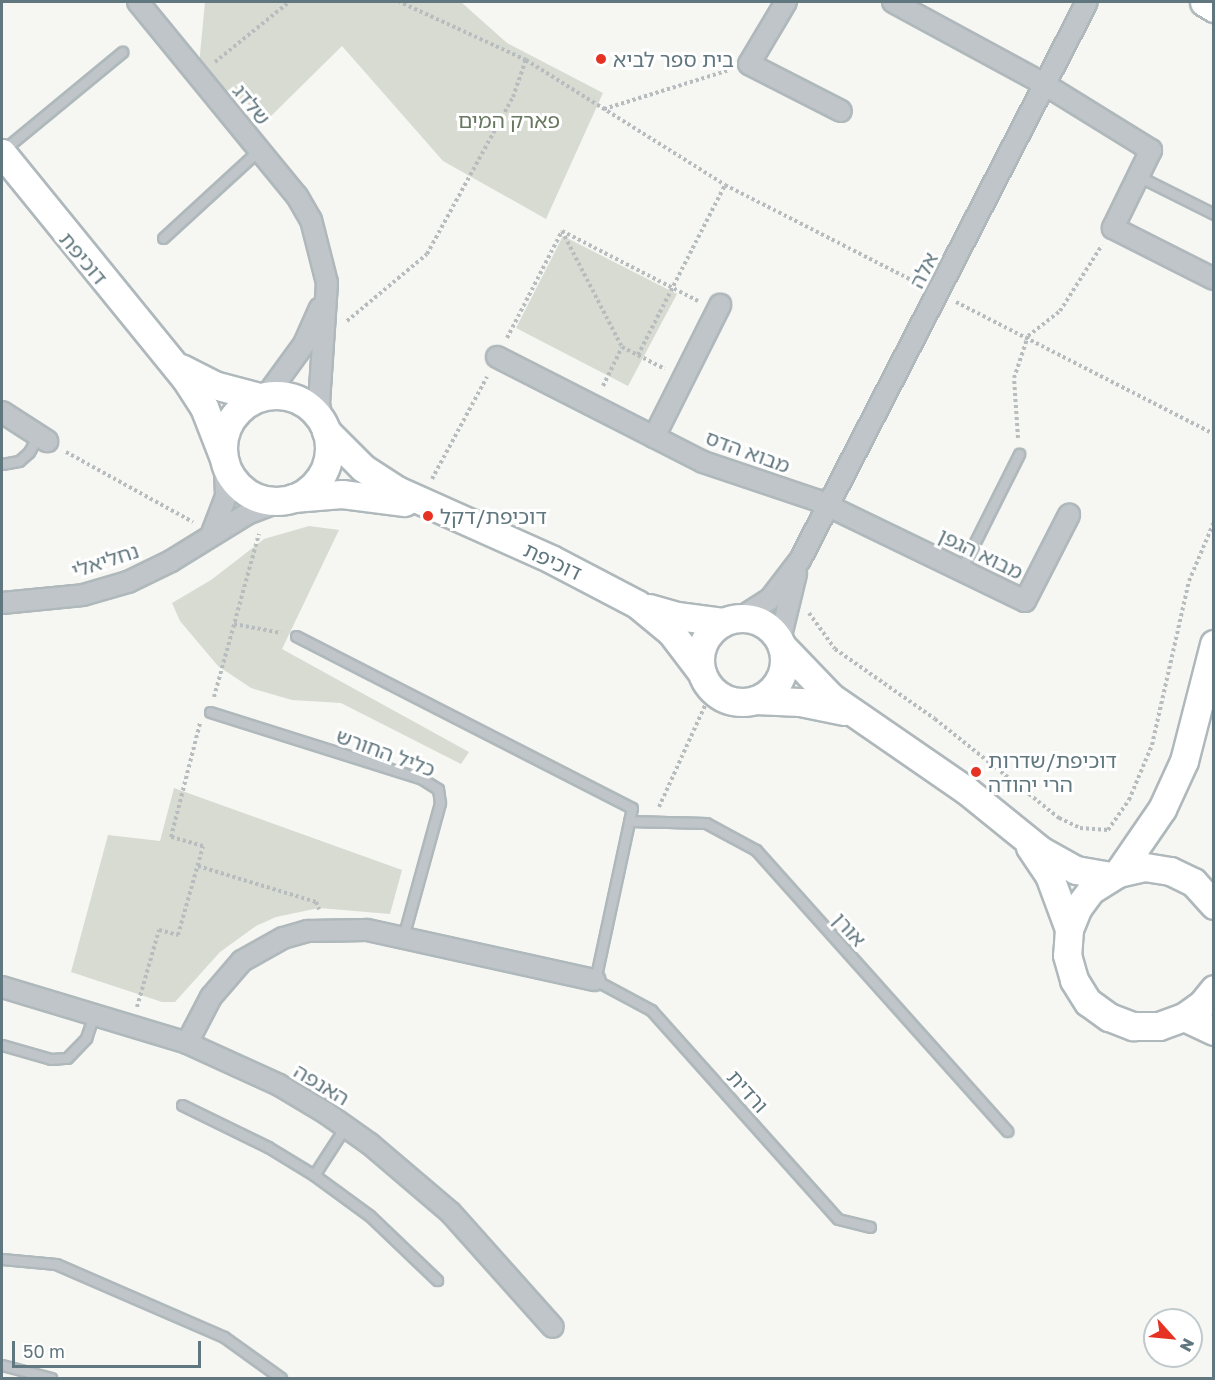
<!DOCTYPE html>
<html>
<head>
<meta charset="utf-8">
<style>
	body { margin:0 }
	#map { position:relative; width:1215px; height:1380px; overflow:hidden; background:#f6f6f3; font-family:"Golos Text","Noto Sans Hebrew",sans-serif }
	div>[style] { position:absolute }
	.green>* { inset:0; background:#d7dbd2 }
	.path>* { height:4px; margin-top:-2px; transform-origin:0; background:repeating-linear-gradient(90deg,#b7bcbe 0 3px,transparent 0 6px) }
	.roads { filter:drop-shadow(2px 0 #afb8bb) drop-shadow(-2px 0 #afb8bb) drop-shadow(0 2px #afb8bb) drop-shadow(0 -2px #afb8bb) }
	.lane>* { height:9px; margin:-4.5px; padding:0 4.5px; transform-origin:4.5px; border-radius:4.5px; background:#bfc5c8 }
	.street>* { height:20px; margin:-10px; padding:0 10px; transform-origin:10px; border-radius:10px; background:#bfc5c8 }
	.secondary>* { height:27px; margin:-13.5px; padding:0 13.5px; transform-origin:13.5px; border-radius:13.5px; background:#fff }
	.secondary>.ring { margin:-13.5px; padding:0; box-sizing:content-box; background:none; border:27px solid #fff; border-radius:50% }
	.dots>* { width:16px; height:16px; translate:-50% -50%; box-sizing:border-box; border:3px solid #fff; border-radius:50% }
	span { translate:-50% -50%; white-space:nowrap; text-align:center; line-height:1.15; -webkit-text-stroke:6px #fff; paint-order:stroke }
	.poi-label { font-size:21px; color:#61777f }
	.left { translate:0 -50%; text-align:left }
	.street-label { font-size:21px; color:#61777f }
	.park-label { font-size:21px; color:#677760 }
	.frame { position:absolute; inset:0; border:3px solid #61777f; pointer-events:none }
	.north { position:absolute; left:1143px; top:1308px; width:60px; height:60px; box-sizing:border-box; background:#fff; border:2px solid #c0c9cc; border-radius:50%; rotate:117deg; font-size:16px; font-weight:700; line-height:24px; text-align:center; color:#61777f }
	.north::after { content:''; display:block; margin:auto; width:21px; height:27px; background:#e63223; clip-path:polygon(50% 0,100% 100%,50% 72%,0 100%) }
	.scale { position:absolute; left:12px; top:1341px; width:189px; height:27px; box-sizing:border-box; border:3px solid #61777f; border-top:0; padding-left:8px; font-size:18px; line-height:21px; white-space:nowrap; color:#61777f; -webkit-text-stroke:4px #fff; paint-order:stroke }
</style>
</head>
<body>
<div id="map">
	<div class="green">
		<div style="clip-path:polygon(205px 2px,461px 2px,507px 43px,603px 93px,546px 219px,443px 161px,342px 46px,270px 117px,198px 75px)"></div>
		<div style="clip-path:polygon(563px 236px,677px 294px,628px 386px,516px 328px)"></div>
		<div style="clip-path:polygon(309px 526px,339px 530px,282px 649px,469px 752px,461px 764px,341px 703px,292px 700px,251px 688px,218px 666px,180px 621px,172px 603px,211px 580px,264px 539px)"></div>
		<div style="clip-path:polygon(174px 788px,402px 870px,390px 914px,319px 908px,276px 917px,256px 926px,220px 952px,175px 1002px,162px 1002px,71px 972px,108px 835px,160px 841px)"></div>
	</div>
	<div class="path">
		<div style="left:526px;top:60px;width:235px;rotate:32.1deg"></div>
		<div style="left:725px;top:185px;width:218px;rotate:27deg"></div>
		<div style="left:215px;top:62px;width:95px;rotate:-39deg"></div>
		<div style="left:604px;top:109px;width:131px;rotate:-17.3deg"></div>
		<div style="left:562px;top:231px;width:131px;rotate:62.7deg"></div>
		<div style="left:622px;top:347px;width:48px;rotate:27.1deg"></div>
		<div style="left:956px;top:302px;width:290px;rotate:27.1deg"></div>
		<div style="left:347px;top:321px;width:104px;rotate:-39.9deg"></div>
		<div style="left:427px;top:254px;width:179px;rotate:-61.3deg"></div>
		<div style="left:513px;top:97px;width:39px;rotate:-71deg"></div>
		<div style="left:526px;top:60px;width:139px;rotate:-155.3deg"></div>
		<div style="left:507px;top:338px;width:120px;rotate:-62.8deg"></div>
		<div style="left:562px;top:231px;width:153px;rotate:27.2deg"></div>
		<div style="left:638px;top:355px;width:191px;rotate:-62.9deg"></div>
		<div style="left:603px;top:386px;width:43px;rotate:-64deg"></div>
		<div style="left:1018px;top:438px;width:60px;rotate:-93.8deg"></div>
		<div style="left:1014px;top:378px;width:44px;rotate:-71.6deg"></div>
		<div style="left:1028px;top:336px;width:41px;rotate:-38deg"></div>
		<div style="left:1060px;top:311px;width:78px;rotate:-57.5deg"></div>
		<div style="left:66px;top:452px;width:145px;rotate:28.9deg"></div>
		<div style="left:432px;top:479px;width:116px;rotate:-61.7deg"></div>
		<div style="left:809px;top:613px;width:44px;rotate:54.2deg"></div>
		<div style="left:835px;top:649px;width:122px;rotate:35deg"></div>
		<div style="left:935px;top:719px;width:159px;rotate:38.6deg"></div>
		<div style="left:1059px;top:818px;width:23px;rotate:25deg"></div>
		<div style="left:1080px;top:828px;width:28px;rotate:4deg"></div>
		<div style="left:1108px;top:830px;width:37px;rotate:-55deg"></div>
		<div style="left:1129px;top:800px;width:60px;rotate:-67.3deg"></div>
		<div style="left:1152px;top:745px;width:168px;rotate:-77.3deg"></div>
		<div style="left:1189px;top:581px;width:64px;rotate:-67deg"></div>
		<div style="left:234px;top:624px;width:48px;rotate:10.8deg"></div>
		<div style="left:214px;top:697px;width:169px;rotate:-74.6deg"></div>
		<div style="left:659px;top:807px;width:119px;rotate:-65.6deg"></div>
		<div style="left:198px;top:866px;width:123px;rotate:17deg"></div>
		<div style="left:316px;top:902px;width:8px;rotate:67deg"></div>
		<div style="left:137px;top:1007px;width:80px;rotate:-74.1deg"></div>
		<div style="left:159px;top:930px;width:20px;rotate:15deg"></div>
		<div style="left:178px;top:935px;width:92px;rotate:-74.3deg"></div>
		<div style="left:203px;top:846px;width:33px;rotate:-164deg"></div>
		<div style="left:171px;top:837px;width:118px;rotate:-75.7deg"></div>
	</div>
	<div class="roads">
		<div class="lane">
			<div style="left:2px;top:151px;width:156px;rotate:-39.5deg"></div>
			<div style="left:1138px;top:176px;width:85px;rotate:26.6deg"></div>
			<div style="left:163px;top:238px;width:130px;rotate:-42.5deg"></div>
			<div style="left:2px;top:464px;width:17px;rotate:-10deg"></div>
			<div style="left:19px;top:461px;width:13px;rotate:-42deg"></div>
			<div style="left:29px;top:452px;width:18px;rotate:-61deg"></div>
			<div style="left:961px;top:570px;width:130px;rotate:-63.4deg"></div>
			<div style="left:296px;top:636px;width:377px;rotate:27.1deg"></div>
			<div style="left:632px;top:808px;width:176px;rotate:102.1deg"></div>
			<div style="left:595px;top:980px;width:64px;rotate:28.2deg"></div>
			<div style="left:651px;top:1010px;width:280px;rotate:48.2deg"></div>
			<div style="left:838px;top:1219px;width:33px;rotate:14deg"></div>
			<div style="left:210px;top:712px;width:222px;rotate:17.5deg"></div>
			<div style="left:422px;top:779px;width:19px;rotate:32deg"></div>
			<div style="left:438px;top:789px;width:14px;rotate:82deg"></div>
			<div style="left:440px;top:803px;width:139px;rotate:105.4deg"></div>
			<div style="left:629px;top:821px;width:77px;rotate:1.5deg"></div>
			<div style="left:706px;top:823px;width:57px;rotate:28.4deg"></div>
			<div style="left:756px;top:850px;width:377px;rotate:48.2deg"></div>
			<div style="left:2px;top:1045px;width:51px;rotate:15.9deg"></div>
			<div style="left:51px;top:1059px;width:16px;rotate:-4deg"></div>
			<div style="left:67px;top:1058px;width:28px;rotate:-46deg"></div>
			<div style="left:86px;top:1038px;width:24px;rotate:-71deg"></div>
			<div style="left:182px;top:1105px;width:96px;rotate:26deg"></div>
			<div style="left:268px;top:1147px;width:54px;rotate:31.3deg"></div>
			<div style="left:314px;top:1175px;width:69px;rotate:36.2deg"></div>
			<div style="left:370px;top:1216px;width:93px;rotate:43.7deg"></div>
			<div style="left:314px;top:1175px;width:57px;rotate:-57.1deg"></div>
			<div style="left:2px;top:1259px;width:54px;rotate:5.3deg"></div>
			<div style="left:56px;top:1264px;width:183px;rotate:23.5deg"></div>
			<div style="left:224px;top:1337px;width:70px;rotate:35.7deg"></div>
			<div style="left:2px;top:1365px;width:51px;rotate:14.9deg"></div>
		</div>
		<div class="street">
			<div style="left:138px;top:2px;width:251px;rotate:50.7deg"></div>
			<div style="left:297px;top:196px;width:28px;rotate:60deg"></div>
			<div style="left:311px;top:220px;width:65px;rotate:75.7deg"></div>
			<div style="left:327px;top:283px;width:121px;rotate:93.8deg"></div>
			<div style="left:319px;top:404px;width:20px;rotate:79deg"></div>
			<div style="left:786px;top:2px;width:72px;rotate:120.8deg"></div>
			<div style="left:749px;top:64px;width:103px;rotate:27.1deg"></div>
			<div style="left:893px;top:2px;width:172px;rotate:28.5deg"></div>
			<div style="left:1044px;top:84px;width:126px;rotate:31.7deg"></div>
			<div style="left:1151px;top:150px;width:87px;rotate:116deg"></div>
			<div style="left:1113px;top:228px;width:113px;rotate:26.8deg"></div>
			<div style="left:497px;top:357px;width:231px;rotate:27deg"></div>
			<div style="left:703px;top:462px;width:119px;rotate:18.6deg"></div>
			<div style="left:816px;top:500px;width:232px;rotate:25.8deg"></div>
			<div style="left:1025px;top:601px;width:97px;rotate:-62.9deg"></div>
			<div style="left:267px;top:395px;width:63px;rotate:-54deg"></div>
			<div style="left:304px;top:344px;width:39px;rotate:-66deg"></div>
			<div style="left:2px;top:412px;width:54px;rotate:32.8deg"></div>
			<div style="left:654px;top:437px;width:148px;rotate:-63.4deg"></div>
			<div style="left:212px;top:533px;width:40px;rotate:-69deg"></div>
			<div style="left:226px;top:496px;width:32px;rotate:-92deg"></div>
			<div style="left:2px;top:603px;width:81px;rotate:-5.6deg"></div>
			<div style="left:83px;top:595px;width:47px;rotate:-16.1deg"></div>
			<div style="left:128px;top:582px;width:48px;rotate:-26deg"></div>
			<div style="left:171px;top:561px;width:89px;rotate:-31.7deg"></div>
			<div style="left:247px;top:514px;width:40px;rotate:-21deg"></div>
			<div style="left:742px;top:617px;width:33px;rotate:-33deg"></div>
			<div style="left:770px;top:599px;width:49px;rotate:-52.4deg"></div>
			<div style="left:800px;top:560px;width:627px;rotate:-62.78deg"></div>
			<div style="left:780px;top:640px;width:68px;rotate:-76.4deg"></div>
			<div style="left:2px;top:987px;width:193px;rotate:16.8deg"></div>
			<div style="left:187px;top:1043px;width:101px;rotate:24.5deg"></div>
			<div style="left:279px;top:1085px;width:55px;rotate:30.8deg"></div>
			<div style="left:326px;top:1113px;width:54px;rotate:35.2deg"></div>
			<div style="left:370px;top:1144px;width:105px;rotate:40.4deg"></div>
			<div style="left:450px;top:1212px;width:154px;rotate:48.2deg"></div>
			<div style="left:187px;top:1043px;width:52px;rotate:-62.4deg"></div>
			<div style="left:211px;top:997px;width:48px;rotate:-49.3deg"></div>
			<div style="left:242px;top:961px;width:47px;rotate:-29.3deg"></div>
			<div style="left:283px;top:938px;width:26px;rotate:-16deg"></div>
			<div style="left:308px;top:931px;width:59px;rotate:-1deg"></div>
			<div style="left:367px;top:930px;width:233px;rotate:12.4deg"></div>
		</div>
		<div class="secondary">
			<div style="left:1204px;top:2px;width:12px;rotate:31deg"></div>
			<div style="left:2px;top:153px;width:290px;rotate:50.9deg"></div>
			<div style="left:185px;top:378px;width:35px;rotate:57deg"></div>
			<div style="left:204px;top:407px;width:53px;rotate:68.8deg"></div>
			<div style="left:181px;top:368px;width:37px;rotate:27deg"></div>
			<div style="left:214px;top:385px;width:47px;rotate:14.9deg"></div>
			<div class="ring" style="left:223px;top:395px;width:79px;height:79px"></div>
			<div style="left:326px;top:431px;width:52px;rotate:45deg"></div>
			<div style="left:363px;top:468px;width:40px;rotate:32.9deg"></div>
			<div style="left:397px;top:490px;width:169px;rotate:24.1deg"></div>
			<div style="left:551px;top:559px;width:97px;rotate:27.6deg"></div>
			<div style="left:637px;top:604px;width:44px;rotate:39.5deg"></div>
			<div style="left:671px;top:632px;width:51px;rotate:52.9deg"></div>
			<div style="left:293px;top:498px;width:49px;rotate:-4.7deg"></div>
			<div style="left:342px;top:494px;width:63px;rotate:7.4deg"></div>
			<div style="left:649px;top:608px;width:29px;rotate:16deg"></div>
			<div style="left:677px;top:616px;width:46px;rotate:7.4deg"></div>
			<div class="ring" style="left:700px;top:618px;width:57px;height:57px"></div>
			<div style="left:783px;top:647px;width:69px;rotate:46.2deg"></div>
			<div style="left:831px;top:697px;width:164px;rotate:34.6deg"></div>
			<div style="left:966px;top:790px;width:95px;rotate:39deg"></div>
			<div style="left:1040px;top:850px;width:41px;rotate:29.1deg"></div>
			<div style="left:1076px;top:870px;width:35px;rotate:10deg"></div>
			<div style="left:755px;top:700px;width:45px;rotate:2.5deg"></div>
			<div style="left:800px;top:702px;width:45px;rotate:11.6deg"></div>
			<div style="left:1030px;top:847px;width:34px;rotate:56deg"></div>
			<div style="left:1049px;top:875px;width:58px;rotate:69.7deg"></div>
			<div style="left:1118px;top:873px;width:78px;rotate:-55.5deg"></div>
			<div style="left:1162px;top:809px;width:53px;rotate:-65.4deg"></div>
			<div style="left:1184px;top:761px;width:121px;rotate:-75.6deg"></div>
			<div style="left:1214px;top:905px;width:31px;rotate:-132deg"></div>
			<div style="left:1193px;top:882px;width:25px;rotate:-154deg"></div>
			<div style="left:1170px;top:871px;width:26px;rotate:-171deg"></div>
			<div style="left:1144px;top:867px;width:27px;rotate:167deg"></div>
			<div style="left:1118px;top:873px;width:32px;rotate:148deg"></div>
			<div style="left:1091px;top:890px;width:21px;rotate:127deg"></div>
			<div style="left:1078px;top:907px;width:24px;rotate:112deg"></div>
			<div style="left:1069px;top:929px;width:26px;rotate:94deg"></div>
			<div style="left:1067px;top:955px;width:26px;rotate:74deg"></div>
			<div style="left:1074px;top:980px;width:26px;rotate:58deg"></div>
			<div style="left:1088px;top:1002px;width:26px;rotate:36deg"></div>
			<div style="left:1109px;top:1017px;width:26px;rotate:21deg"></div>
			<div style="left:1133px;top:1026px;width:26px"></div>
			<div style="left:1159px;top:1026px;width:27px;rotate:-20deg"></div>
			<div style="left:1184px;top:1017px;width:22px;rotate:-36deg"></div>
			<div style="left:1202px;top:1004px;width:19px;rotate:-51deg"></div>
			<div style="left:1184px;top:1017px;width:33px;rotate:25deg"></div>
		</div>
	</div>
	<div class="dots">
		<div style="left:601px;top:59px;background:#e63223"></div>
		<div style="left:428px;top:516px;background:#e63223"></div>
		<div style="left:976px;top:772px;background:#e63223"></div>
	</div>
	<div class="poi-label">
		<span class="left" style="left:613px;top:59px">בית ספר לביא</span>
		<span class="left" style="left:440px;top:516px">דוכיפת/דקל</span>
		<span class="left" style="left:988px;top:772px">דוכיפת/שדרות<br>הרי יהודה</span>
	</div>
	<div class="street-label">
		<span style="left:252px;top:104px;rotate:51deg">שלדג</span>
		<span style="left:84px;top:258px;rotate:50deg">דוכיפת</span>
		<span style="left:923px;top:270px;rotate:-63deg">אלה</span>
		<span style="left:748px;top:451px;rotate:20deg">מבוא הדס</span>
		<span style="left:981px;top:553px;rotate:26deg">מבוא הגפן</span>
		<span style="left:105px;top:560px;rotate:-18deg">נחליאלי</span>
		<span style="left:553px;top:561px;rotate:25deg">דוכיפת</span>
		<span style="left:386px;top:752px;rotate:20deg">כליל החורש</span>
		<span style="left:850px;top:929px;rotate:48deg">אורן</span>
		<span style="left:322px;top:1084px;rotate:31deg">האנפה</span>
		<span style="left:748px;top:1091px;rotate:48deg">ורדית</span>
	</div>
	<div class="park-label">
		<span style="left:509px;top:120px">פארק המים</span>
	</div>
	<div class="frame"></div>
	<div class="north">N</div>
	<div class="scale">50 m</div>
</div>
</body>
</html>
